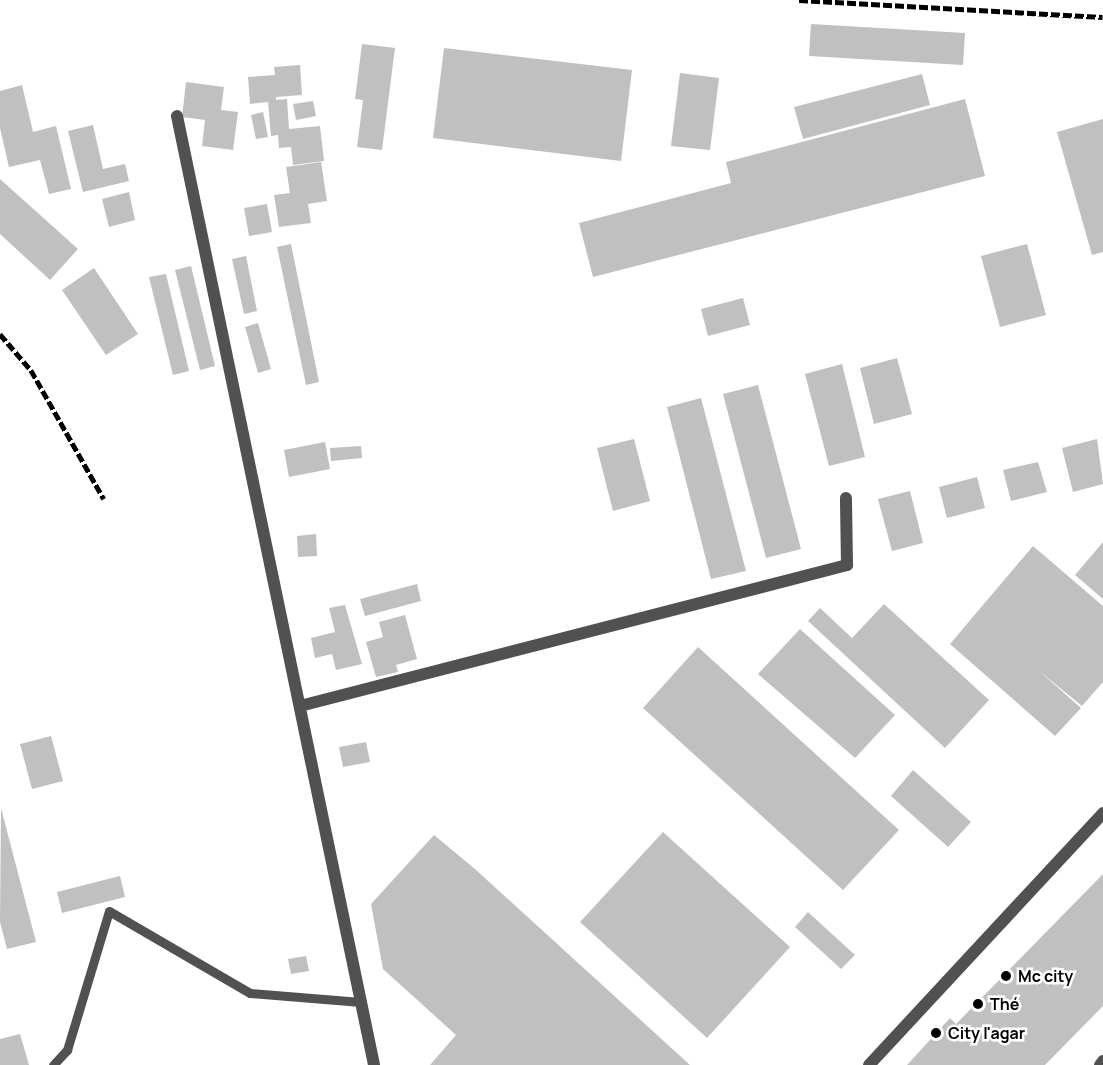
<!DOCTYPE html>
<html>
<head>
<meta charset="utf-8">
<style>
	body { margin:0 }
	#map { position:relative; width:1103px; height:1065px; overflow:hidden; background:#fff; font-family:Manrope,sans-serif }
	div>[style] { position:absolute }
	.building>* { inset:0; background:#c0c0c0 }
	.service>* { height:9px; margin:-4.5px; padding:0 4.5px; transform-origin:4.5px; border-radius:4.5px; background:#515151 }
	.minor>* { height:12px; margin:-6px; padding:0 6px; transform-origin:6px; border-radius:6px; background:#515151 }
	.tertiary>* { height:12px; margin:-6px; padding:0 6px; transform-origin:6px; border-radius:6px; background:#515151 }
	.rail>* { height:4.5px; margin-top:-2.25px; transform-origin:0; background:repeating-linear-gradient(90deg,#000 0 9px,transparent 0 12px) }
	.dots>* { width:16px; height:16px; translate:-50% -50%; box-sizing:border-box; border:3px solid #fff; border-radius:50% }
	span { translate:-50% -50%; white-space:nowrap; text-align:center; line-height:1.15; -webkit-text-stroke:5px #fff; paint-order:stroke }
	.poi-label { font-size:16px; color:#000; font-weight:700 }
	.left { translate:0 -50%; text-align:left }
</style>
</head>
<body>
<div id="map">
	<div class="building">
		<div style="clip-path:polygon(811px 24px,965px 33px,963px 65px,809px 56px)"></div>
		<div style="clip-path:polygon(362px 44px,395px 48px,382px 150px,357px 147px,363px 100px,355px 99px)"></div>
		<div style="clip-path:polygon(444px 48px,632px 70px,621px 161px,433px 138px)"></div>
		<div style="clip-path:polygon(300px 65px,302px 95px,276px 97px,276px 100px,287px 99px,289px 129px,320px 126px,324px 161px,293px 165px,291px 147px,279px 148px,278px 135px,271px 136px,268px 102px,250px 104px,248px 77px,275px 75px,274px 67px)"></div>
		<div style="clip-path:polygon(680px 73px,719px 78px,710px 150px,671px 146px)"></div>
		<div style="clip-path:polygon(922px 74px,930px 105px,803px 139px,794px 107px)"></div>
		<div style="clip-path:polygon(186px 82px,224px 87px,221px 110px,238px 112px,233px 150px,202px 146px,205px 120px,182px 117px)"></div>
		<div style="clip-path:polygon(22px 85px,33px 132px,56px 126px,71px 189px,49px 194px,40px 160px,9px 167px,0 128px,0 91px)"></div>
		<div style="clip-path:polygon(965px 99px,985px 176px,593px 277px,579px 223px,731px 183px,726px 162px)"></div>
		<div style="clip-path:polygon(313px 101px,316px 116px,296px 120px,293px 104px)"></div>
		<div style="clip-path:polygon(263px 112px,268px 137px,256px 139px,251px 115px)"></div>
		<div style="clip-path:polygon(1103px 119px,1103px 252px,1092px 255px,1057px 132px)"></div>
		<div style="clip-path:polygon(93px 125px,103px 169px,125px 164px,129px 181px,83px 192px,68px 131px)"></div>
		<div style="clip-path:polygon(321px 162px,327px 201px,308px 204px,311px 223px,279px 227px,274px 195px,290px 193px,286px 167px)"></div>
		<div style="clip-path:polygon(0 179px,78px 249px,50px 280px,0 234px)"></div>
		<div style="clip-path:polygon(129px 192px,135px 220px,109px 227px,102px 199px)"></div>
		<div style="clip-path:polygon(267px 204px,272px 232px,249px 236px,244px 208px)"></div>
		<div style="clip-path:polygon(291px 244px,319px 382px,306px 385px,277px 247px)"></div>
		<div style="clip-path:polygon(1027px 244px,1046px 315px,1000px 327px,981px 256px)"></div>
		<div style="clip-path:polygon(246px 256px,257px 311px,244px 314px,232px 259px)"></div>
		<div style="clip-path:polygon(191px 266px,215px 366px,200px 370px,175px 270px)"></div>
		<div style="clip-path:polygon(94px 268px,138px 334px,106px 355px,62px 290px)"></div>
		<div style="clip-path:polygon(166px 274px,189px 371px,173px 375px,149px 277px)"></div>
		<div style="clip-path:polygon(743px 298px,750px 325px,708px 336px,701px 309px)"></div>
		<div style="clip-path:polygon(258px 323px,271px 369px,258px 373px,245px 327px)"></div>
		<div style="clip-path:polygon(897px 358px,912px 414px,874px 424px,860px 368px)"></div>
		<div style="clip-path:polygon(842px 364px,865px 457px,829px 466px,805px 374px)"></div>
		<div style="clip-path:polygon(758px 385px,801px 549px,766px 558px,723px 394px)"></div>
		<div style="clip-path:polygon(701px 398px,746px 571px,711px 579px,667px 407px)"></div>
		<div style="clip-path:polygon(634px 439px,650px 501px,613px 511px,597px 448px)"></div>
		<div style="clip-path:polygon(1097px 439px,1103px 484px,1073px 492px,1062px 448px)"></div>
		<div style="clip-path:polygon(325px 442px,330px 469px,289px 477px,284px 450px)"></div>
		<div style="clip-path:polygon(361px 446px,362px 458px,331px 461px,330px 448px)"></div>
		<div style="clip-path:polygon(1038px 462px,1047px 492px,1011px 501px,1003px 470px)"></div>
		<div style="clip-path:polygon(977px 477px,985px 508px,947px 518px,939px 487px)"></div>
		<div style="clip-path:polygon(910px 491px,923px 543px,892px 551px,878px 499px)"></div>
		<div style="clip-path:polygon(316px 534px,317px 556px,298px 557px,297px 536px)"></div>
		<div style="clip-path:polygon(1103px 542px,1103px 599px,1075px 575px)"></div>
		<div style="clip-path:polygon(1033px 546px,1103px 606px,1103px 682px,1082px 706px,1038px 670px,1081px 708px,1055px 736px,950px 644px)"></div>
		<div style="clip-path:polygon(417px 584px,421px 601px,365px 616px,360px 599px)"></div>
		<div style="clip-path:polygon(884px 604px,989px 700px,945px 748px,808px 621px,820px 608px,852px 638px)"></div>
		<div style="clip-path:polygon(345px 605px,362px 664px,336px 670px,332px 654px,315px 658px,311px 638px,335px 632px,329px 608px)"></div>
		<div style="clip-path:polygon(405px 615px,417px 659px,396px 665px,398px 672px,376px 677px,366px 642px,383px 637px,379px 622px)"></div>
		<div style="clip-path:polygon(800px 629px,895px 715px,855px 758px,758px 674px)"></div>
		<div style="clip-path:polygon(698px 647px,899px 830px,843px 890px,643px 708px)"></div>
		<div style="clip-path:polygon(51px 736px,63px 781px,32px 789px,20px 744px)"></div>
		<div style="clip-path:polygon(366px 742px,370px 762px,343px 767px,339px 747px)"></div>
		<div style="clip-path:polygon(913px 770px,971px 822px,948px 847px,891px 796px)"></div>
		<div style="clip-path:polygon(1px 808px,36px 942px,7px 949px,0 922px)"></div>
		<div style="clip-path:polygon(663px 832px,790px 947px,707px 1038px,580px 922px)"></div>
		<div style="clip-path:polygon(434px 835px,475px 869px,690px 1065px,430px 1065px,456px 1035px,383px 969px,371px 904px)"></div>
		<div style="clip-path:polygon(1103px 874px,1103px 1006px,1045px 1065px,907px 1065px,950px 1018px,956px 1024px)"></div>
		<div style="clip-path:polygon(120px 876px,125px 897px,62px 913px,57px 892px)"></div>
		<div style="clip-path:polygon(808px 912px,855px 955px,841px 969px,795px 927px)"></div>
		<div style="clip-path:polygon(306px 956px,309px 971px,291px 974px,288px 959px)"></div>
		<div style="clip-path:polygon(20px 1034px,29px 1065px,0 1065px,0 1039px)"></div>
	</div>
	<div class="service">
		<div style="left:53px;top:1065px;width:21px;rotate:-47deg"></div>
		<div style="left:67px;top:1050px;width:145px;rotate:-73.2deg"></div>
		<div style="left:109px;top:911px;width:163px;rotate:30.2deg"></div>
		<div style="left:250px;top:993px;width:111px;rotate:4.6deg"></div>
	</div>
	<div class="minor">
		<div style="left:177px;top:116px;width:969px;rotate:78.27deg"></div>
		<div style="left:300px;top:706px;width:565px;rotate:-14.45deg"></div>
		<div style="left:847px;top:565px;width:67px;rotate:-90.9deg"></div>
		<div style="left:1100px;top:1065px;width:5px;rotate:-53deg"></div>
	</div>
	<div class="tertiary">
		<div style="left:869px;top:1065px;width:344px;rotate:-47.1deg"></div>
	</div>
	<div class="rail">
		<div style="left:799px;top:0;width:304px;rotate:3.2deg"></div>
		<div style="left:0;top:334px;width:48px;rotate:49.3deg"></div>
		<div style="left:31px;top:370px;width:148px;rotate:60.5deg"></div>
	</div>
	<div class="dots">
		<div style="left:1006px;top:976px;background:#000"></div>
		<div style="left:978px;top:1004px;background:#000"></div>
		<div style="left:936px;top:1033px;background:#000"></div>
	</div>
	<div class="poi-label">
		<span class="left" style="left:1018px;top:976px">Mc city</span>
		<span class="left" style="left:990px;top:1004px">Thé</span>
		<span class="left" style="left:948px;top:1033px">City l'agar</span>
	</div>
</div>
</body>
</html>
